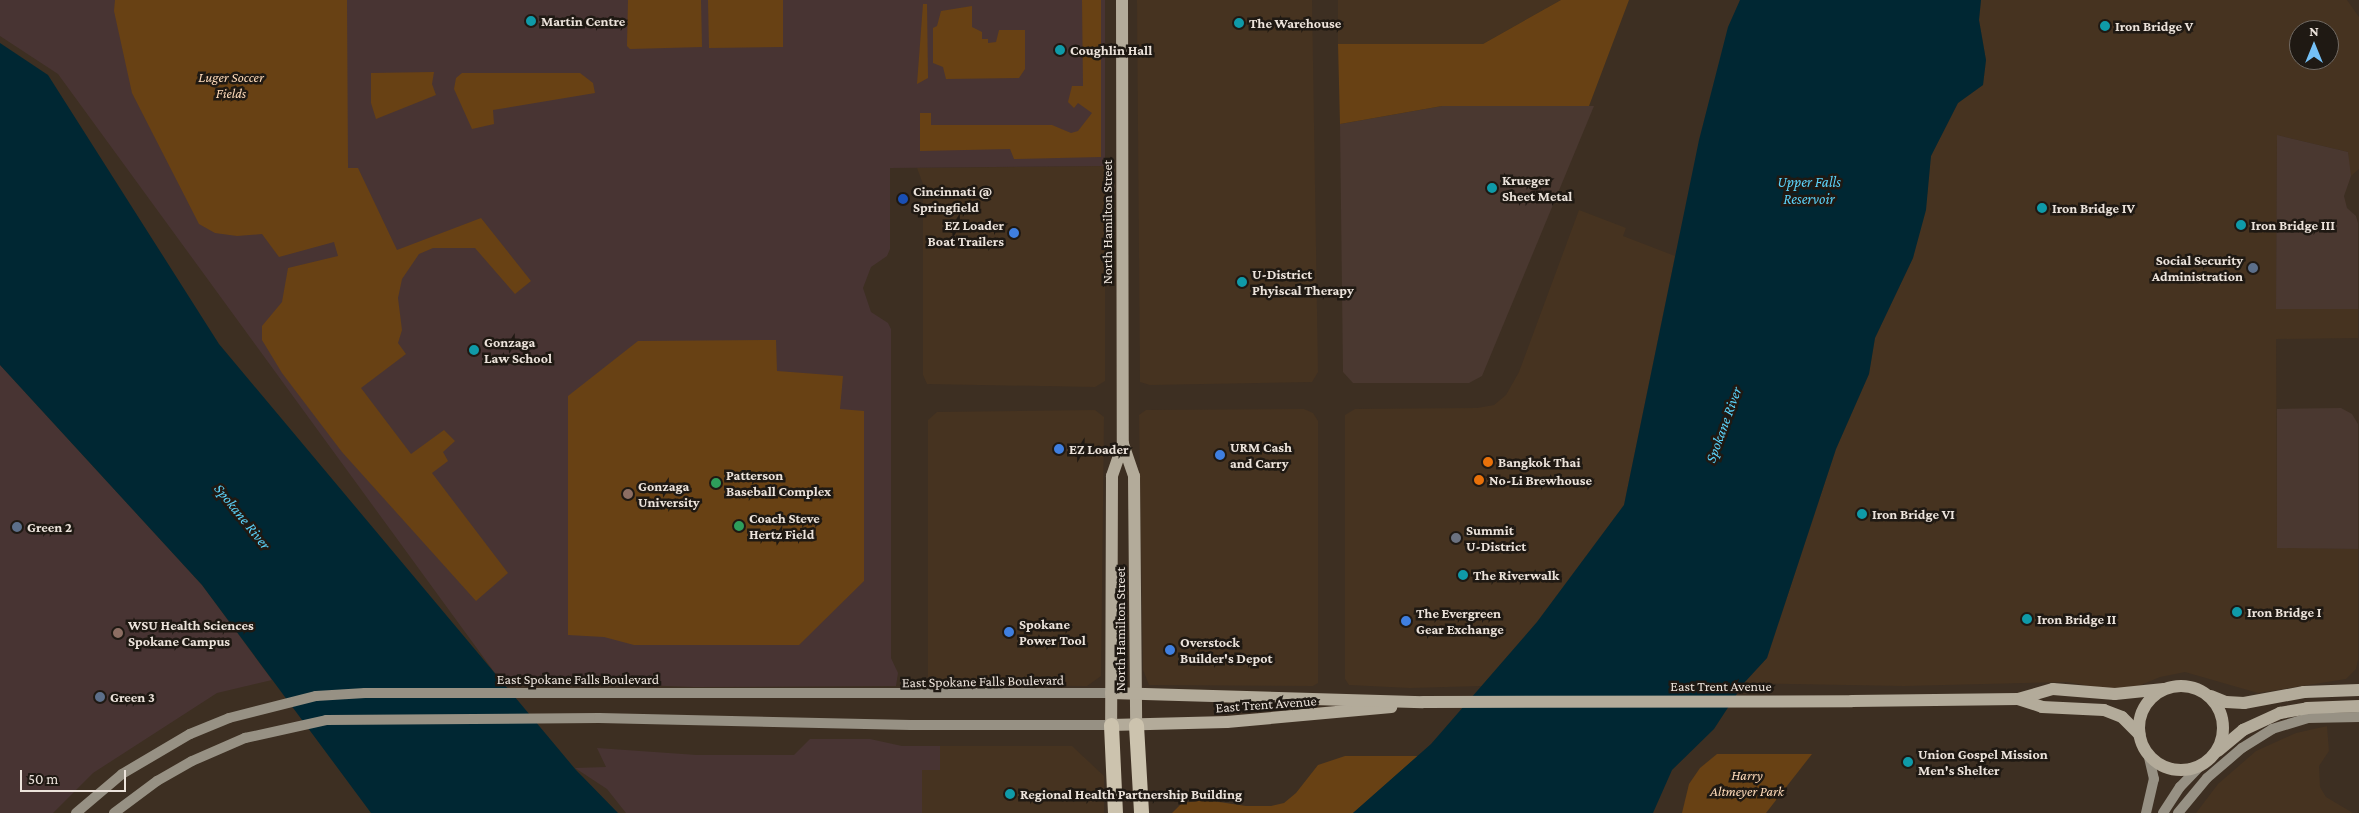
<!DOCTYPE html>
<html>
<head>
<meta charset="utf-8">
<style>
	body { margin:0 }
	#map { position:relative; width:2359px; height:813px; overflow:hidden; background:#3d2f22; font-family:"Crimson Pro",serif }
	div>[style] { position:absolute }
	.built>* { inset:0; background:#463320 }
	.industrial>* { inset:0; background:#4a3830 }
	.education>* { inset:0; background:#483433 }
	.green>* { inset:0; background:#684114 }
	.water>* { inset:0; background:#002733 }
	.secondary>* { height:10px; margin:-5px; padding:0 5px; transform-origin:5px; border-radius:5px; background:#979184 }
	.primary>* { height:12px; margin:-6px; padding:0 6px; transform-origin:6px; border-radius:6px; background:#b3ab9a }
	.primary>.ring { margin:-6px; padding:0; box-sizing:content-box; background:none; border:12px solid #b3ab9a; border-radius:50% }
	.highway>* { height:15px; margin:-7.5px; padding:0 7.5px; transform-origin:7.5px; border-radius:7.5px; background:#ccc3ae }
	.dots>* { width:14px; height:14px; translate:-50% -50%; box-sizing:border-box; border:2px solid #1f1913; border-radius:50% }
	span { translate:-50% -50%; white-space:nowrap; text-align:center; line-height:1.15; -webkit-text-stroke:5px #1f1913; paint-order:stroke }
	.poi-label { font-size:14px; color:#ece3db; font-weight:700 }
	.left { translate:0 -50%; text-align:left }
	.right { translate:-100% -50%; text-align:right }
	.park-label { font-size:14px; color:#ffdbba; font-style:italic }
	.street-label { font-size:14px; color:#ece3db }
	.water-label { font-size:15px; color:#5cd3fa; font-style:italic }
	.north { position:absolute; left:2289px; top:20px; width:50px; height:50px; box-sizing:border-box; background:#1f1913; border:1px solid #716a63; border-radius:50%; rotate:0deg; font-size:14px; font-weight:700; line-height:20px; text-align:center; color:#ece3db }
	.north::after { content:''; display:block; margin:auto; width:18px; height:22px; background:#74c0f6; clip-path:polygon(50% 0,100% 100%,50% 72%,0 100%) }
	.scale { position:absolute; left:20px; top:770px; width:106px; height:22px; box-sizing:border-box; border:2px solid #ece3db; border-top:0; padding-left:6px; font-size:15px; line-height:18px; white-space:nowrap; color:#ece3db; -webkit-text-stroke:4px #1f1913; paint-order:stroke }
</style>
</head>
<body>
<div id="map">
	<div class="built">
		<div style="clip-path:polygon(1137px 0,1312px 0,1318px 372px,1312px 382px,1150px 385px,1140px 382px)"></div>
		<div style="clip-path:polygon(1338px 0,1561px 0,1483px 44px,1338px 44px)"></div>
		<div style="clip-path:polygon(evenodd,1981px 0,2347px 0,2359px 17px,2359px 169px,2351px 176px,2349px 173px,2348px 152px,2277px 135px,2276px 309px,2358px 309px,2358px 338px,2276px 339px,2277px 547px,2358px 549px,2358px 660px,2356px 669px,2346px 679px,2258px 693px,2185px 672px,2160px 677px,2134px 688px,2102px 688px,2067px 682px,1904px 686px,1744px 683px,1767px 658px,1836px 449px,1869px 374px,1875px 338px,1913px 258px,1928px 190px,1927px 171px,1931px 156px,1958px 103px,1983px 85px,1986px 60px,1979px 20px,1981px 0,2299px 30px,2329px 30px,2329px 60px,2299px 60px,2299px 30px)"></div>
		<div style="clip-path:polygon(1105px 166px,1105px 381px,1095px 387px,927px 384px,923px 375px,923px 184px,917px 168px)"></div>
		<div style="clip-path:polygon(1579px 210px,1626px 228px,1623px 236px,1675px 256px,1624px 505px,1537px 622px,1482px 686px,1410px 688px,1349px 685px,1345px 679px,1345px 415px,1355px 409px,1477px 408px,1494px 405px,1506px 395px,1519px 372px)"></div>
		<div style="clip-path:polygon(1304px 409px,1313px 413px,1318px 421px,1318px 683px,1313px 686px,1149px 685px,1143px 670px,1139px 415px,1146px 410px)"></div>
		<div style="clip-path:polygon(1095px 410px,1104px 417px,1101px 676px,1087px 686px,932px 685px,928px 677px,928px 420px,937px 412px)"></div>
		<div style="clip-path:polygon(2327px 726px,2329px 751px,2319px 766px,2320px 787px,2326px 797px,2353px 813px,2196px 813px,2218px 784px,2256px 751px,2296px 733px)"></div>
		<div style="clip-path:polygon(940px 746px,1072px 746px,1104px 776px,1104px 813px,922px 813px,922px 770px,939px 770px)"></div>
	</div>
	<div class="industrial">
		<div style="clip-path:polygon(1442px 106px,1594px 106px,1482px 376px,1469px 383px,1353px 383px,1343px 372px,1340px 124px)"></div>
		<div style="clip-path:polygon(2277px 135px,2348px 152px,2351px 176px,2344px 196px,2347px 208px,2356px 216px,2358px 223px,2358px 309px,2276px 309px)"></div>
		<div style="clip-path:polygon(2341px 408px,2352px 414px,2358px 424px,2358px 549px,2277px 548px,2277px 409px)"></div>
	</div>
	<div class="education">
		<div style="clip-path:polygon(0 0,1105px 0,1105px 166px,890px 168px,890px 249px,887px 256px,871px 267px,863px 288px,871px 312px,888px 323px,891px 329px,891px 658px,898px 673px,896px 686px,694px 687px,500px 680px,58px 74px,0 36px)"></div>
		<div style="clip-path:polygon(0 365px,202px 585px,272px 680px,217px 693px,93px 773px,53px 813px,0 813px)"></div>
		<div style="clip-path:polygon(810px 739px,870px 739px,902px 746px,940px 746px,940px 770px,922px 770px,922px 813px,626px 813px,607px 789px,575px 768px,606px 767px,597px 748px,697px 755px,794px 755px)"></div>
	</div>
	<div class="green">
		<div style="clip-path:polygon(115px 0,347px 0,348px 168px,358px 168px,397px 250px,481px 218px,531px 281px,515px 294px,475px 248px,433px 248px,419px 254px,402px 279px,398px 298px,402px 330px,398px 343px,406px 354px,361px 388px,411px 454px,444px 430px,455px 441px,443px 452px,448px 461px,432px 473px,508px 573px,476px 601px,342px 452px,282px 373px,262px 340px,262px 326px,282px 302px,288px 268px,338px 256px,334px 242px,279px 257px,262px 234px,237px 236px,215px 233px,199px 224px,132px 93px,114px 11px)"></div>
		<div style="clip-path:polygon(628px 0,701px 0,702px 47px,630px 49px,627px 46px)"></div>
		<div style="clip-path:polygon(708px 0,783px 0,783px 47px,709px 48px)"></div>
		<div style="clip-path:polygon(1082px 0,1101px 0,1101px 157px,1014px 159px,1010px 149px,920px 151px,920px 113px,931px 113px,931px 125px,1052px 125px,1071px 133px,1078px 131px,1092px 113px,1078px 103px,1074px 108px,1068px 102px,1072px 86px,1083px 86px)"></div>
		<div style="clip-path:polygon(1561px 0,1629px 0,1589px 106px,1442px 106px,1340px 124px,1338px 44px,1483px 44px)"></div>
		<div style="clip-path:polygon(923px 4px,927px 4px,928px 78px,917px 84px)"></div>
		<div style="clip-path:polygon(972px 6px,972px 27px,982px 32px,982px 39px,988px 39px,988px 43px,996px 42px,999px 30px,1025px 30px,1025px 69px,1019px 78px,946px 79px,943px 67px,933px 63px,933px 28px,937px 26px,941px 11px)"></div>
		<div style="clip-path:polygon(434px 72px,432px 84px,436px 95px,376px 119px,371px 103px,371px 73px)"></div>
		<div style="clip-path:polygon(462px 73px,580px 73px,593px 83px,595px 93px,493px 110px,494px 124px,472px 129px,454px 89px,456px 78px)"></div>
		<div style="clip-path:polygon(776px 340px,777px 371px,843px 376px,840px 409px,864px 411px,864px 581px,799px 645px,634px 645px,604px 637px,568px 635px,568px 396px,638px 341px)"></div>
		<div style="clip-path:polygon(1717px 754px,1812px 754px,1766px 813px,1682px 813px,1689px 784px,1700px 768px)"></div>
		<div style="clip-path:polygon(1345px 756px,1418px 756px,1353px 813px,1172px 813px,1182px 803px,1206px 800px,1246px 806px,1271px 806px,1284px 803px,1296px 793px,1318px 765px)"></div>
	</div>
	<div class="water">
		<div style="clip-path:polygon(1740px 0,1981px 0,1979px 20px,1986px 60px,1983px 85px,1958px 103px,1931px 156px,1926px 210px,1913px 258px,1875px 338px,1869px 374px,1836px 449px,1767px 658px,1744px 683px,1714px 729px,1672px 770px,1653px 813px,1353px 813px,1431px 744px,1537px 622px,1624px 505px,1699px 140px,1728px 27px)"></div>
		<div style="clip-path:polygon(0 43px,48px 75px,219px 344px,576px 770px,618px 813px,371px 813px,202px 585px,0 365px)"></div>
	</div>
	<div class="secondary">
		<div style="left:76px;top:813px;width:60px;rotate:-40.3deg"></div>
		<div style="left:122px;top:774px;width:79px;rotate:-30.5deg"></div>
		<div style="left:190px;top:734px;width:42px;rotate:-22.3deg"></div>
		<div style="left:229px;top:718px;width:90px;rotate:-14.2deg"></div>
		<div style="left:316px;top:696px;width:49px;rotate:-3.5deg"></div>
		<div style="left:365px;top:693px;width:746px"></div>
		<div style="left:114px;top:813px;width:54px;rotate:-36.7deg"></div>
		<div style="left:157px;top:781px;width:40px;rotate:-29.7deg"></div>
		<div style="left:192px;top:761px;width:58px;rotate:-23.5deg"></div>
		<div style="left:245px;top:738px;width:83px;rotate:-12.5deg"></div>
		<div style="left:326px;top:720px;width:273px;rotate:-0.4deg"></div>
		<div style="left:599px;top:718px;width:312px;rotate:1.3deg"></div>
		<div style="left:911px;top:725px;width:200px"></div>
		<div style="left:2146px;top:813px;width:35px;rotate:-77deg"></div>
		<div style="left:2154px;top:779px;width:26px;rotate:-103deg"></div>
		<div style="left:2163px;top:813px;width:31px;rotate:-57deg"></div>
		<div style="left:2180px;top:787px;width:29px;rotate:-46deg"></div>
		<div style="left:2178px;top:813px;width:45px;rotate:-50.4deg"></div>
		<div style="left:2207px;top:778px;width:46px;rotate:-40.6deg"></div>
		<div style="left:2242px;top:748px;width:36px;rotate:-32deg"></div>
		<div style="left:2272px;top:729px;width:37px;rotate:-17deg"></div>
		<div style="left:2307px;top:718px;width:52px;rotate:-1.1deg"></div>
	</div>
	<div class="primary">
		<div style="left:1122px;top:0;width:444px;rotate:89.9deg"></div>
		<div style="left:1123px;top:444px;width:34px;rotate:71deg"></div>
		<div style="left:1134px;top:476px;width:249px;rotate:89.5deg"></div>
		<div style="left:1123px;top:444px;width:34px;rotate:109deg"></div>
		<div style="left:1112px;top:476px;width:249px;rotate:90.2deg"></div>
		<div style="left:1111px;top:725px;width:116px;rotate:-1.5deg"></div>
		<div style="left:1227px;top:722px;width:165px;rotate:-5.2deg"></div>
		<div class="ring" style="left:2139px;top:686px;width:72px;height:72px"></div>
		<div style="left:1111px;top:693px;width:312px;rotate:1.7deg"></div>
		<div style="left:1423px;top:702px;width:429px;rotate:-0.1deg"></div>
		<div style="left:1852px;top:701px;width:166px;rotate:-0.7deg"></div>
		<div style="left:2018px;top:699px;width:36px;rotate:-16deg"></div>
		<div style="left:2053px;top:689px;width:62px;rotate:4.6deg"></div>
		<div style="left:2115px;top:694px;width:49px;rotate:-5.8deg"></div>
		<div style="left:2211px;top:696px;width:16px;rotate:22deg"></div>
		<div style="left:2226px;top:702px;width:18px;rotate:3deg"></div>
		<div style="left:2244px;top:703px;width:61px;rotate:-10.4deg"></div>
		<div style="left:2304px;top:692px;width:55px;rotate:-2.1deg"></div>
		<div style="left:2018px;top:699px;width:25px;rotate:18deg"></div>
		<div style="left:2042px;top:707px;width:62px;rotate:2.8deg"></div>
		<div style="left:2104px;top:710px;width:19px;rotate:21deg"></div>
		<div style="left:2122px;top:717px;width:25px;rotate:45deg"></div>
		<div style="left:2218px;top:751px;width:33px;rotate:-40deg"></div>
		<div style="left:2243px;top:730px;width:41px;rotate:-24.7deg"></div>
		<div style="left:2280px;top:713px;width:27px;rotate:-10deg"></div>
		<div style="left:2307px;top:708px;width:52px;rotate:-2.2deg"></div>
	</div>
	<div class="highway">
		<div style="left:1111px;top:725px;width:88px;rotate:87.4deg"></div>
		<div style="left:1136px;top:725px;width:88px;rotate:86.7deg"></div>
	</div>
	<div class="dots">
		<div style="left:531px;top:21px;background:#0f9aa8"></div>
		<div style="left:1239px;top:23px;background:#0f9aa8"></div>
		<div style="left:2105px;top:26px;background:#0f9aa8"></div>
		<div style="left:1060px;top:50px;background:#0f9aa8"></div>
		<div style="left:1492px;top:188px;background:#0f9aa8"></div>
		<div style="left:903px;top:199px;background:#1a4fb4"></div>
		<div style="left:2042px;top:208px;background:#0f9aa8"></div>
		<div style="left:2241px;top:225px;background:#0f9aa8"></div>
		<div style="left:1014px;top:233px;background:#3f7fe0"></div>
		<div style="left:2253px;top:268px;background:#5c6f8a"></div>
		<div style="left:1242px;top:282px;background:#0f9aa8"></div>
		<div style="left:474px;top:350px;background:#0f9aa8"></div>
		<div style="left:1059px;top:449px;background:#3f7fe0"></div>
		<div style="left:1220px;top:455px;background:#3f7fe0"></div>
		<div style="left:1488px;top:462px;background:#e8710a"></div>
		<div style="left:1479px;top:480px;background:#e8710a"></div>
		<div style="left:716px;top:483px;background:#2e9e5b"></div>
		<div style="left:628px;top:494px;background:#8d6e63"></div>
		<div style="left:1862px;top:514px;background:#0f9aa8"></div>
		<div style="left:739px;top:526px;background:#2e9e5b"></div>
		<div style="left:17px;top:527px;background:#5c6f8a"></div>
		<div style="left:1456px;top:538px;background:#6b7280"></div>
		<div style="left:1463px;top:575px;background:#0f9aa8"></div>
		<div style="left:2237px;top:612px;background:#0f9aa8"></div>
		<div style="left:2027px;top:619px;background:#0f9aa8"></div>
		<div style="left:1406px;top:621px;background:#3f7fe0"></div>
		<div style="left:1009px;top:632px;background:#3f7fe0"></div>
		<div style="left:118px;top:633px;background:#8d6e63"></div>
		<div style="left:1170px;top:650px;background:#3f7fe0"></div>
		<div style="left:100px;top:697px;background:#5c6f8a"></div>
		<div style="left:1908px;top:762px;background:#0f9aa8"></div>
		<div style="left:1010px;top:794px;background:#0f9aa8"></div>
	</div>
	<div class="poi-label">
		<span class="left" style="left:541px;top:21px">Martin Centre</span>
		<span class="left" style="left:1249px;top:23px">The Warehouse</span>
		<span class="left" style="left:2115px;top:26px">Iron Bridge V</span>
		<span class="left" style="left:1070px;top:50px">Coughlin Hall</span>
		<span class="left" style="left:1502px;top:188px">Krueger<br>Sheet Metal</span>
		<span class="left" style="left:913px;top:199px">Cincinnati @<br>Springfield</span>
		<span class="left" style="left:2052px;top:208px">Iron Bridge IV</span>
		<span class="right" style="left:1004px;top:233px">EZ Loader<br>Boat Trailers</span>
		<span class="left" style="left:2251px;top:225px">Iron Bridge III</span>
		<span class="right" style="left:2243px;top:268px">Social Security<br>Administration</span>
		<span class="left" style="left:1252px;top:282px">U-District<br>Phyiscal Therapy</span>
		<span class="left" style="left:484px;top:350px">Gonzaga<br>Law School</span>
		<span class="left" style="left:1230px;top:455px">URM Cash<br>and Carry</span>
		<span class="left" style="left:1069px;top:449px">EZ Loader</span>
		<span class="left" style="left:1498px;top:462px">Bangkok Thai</span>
		<span class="left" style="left:726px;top:483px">Patterson<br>Baseball Complex</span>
		<span class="left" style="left:1489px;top:480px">No-Li Brewhouse</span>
		<span class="left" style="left:638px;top:494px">Gonzaga<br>University</span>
		<span class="left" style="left:1872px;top:514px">Iron Bridge VI</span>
		<span class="left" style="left:749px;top:526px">Coach Steve<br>Hertz Field</span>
		<span class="left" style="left:27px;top:527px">Green 2</span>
		<span class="left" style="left:1466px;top:538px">Summit<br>U-District</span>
		<span class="left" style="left:1473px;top:575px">The Riverwalk</span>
		<span class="left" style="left:2247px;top:612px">Iron Bridge I</span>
		<span class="left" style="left:1416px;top:621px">The Evergreen<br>Gear Exchange</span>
		<span class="left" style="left:2037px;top:619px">Iron Bridge II</span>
		<span class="left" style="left:1019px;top:632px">Spokane<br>Power Tool</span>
		<span class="left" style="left:128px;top:633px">WSU Health Sciences<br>Spokane Campus</span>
		<span class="left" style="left:1180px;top:650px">Overstock<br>Builder's Depot</span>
		<span class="left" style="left:110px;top:697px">Green 3</span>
		<span class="left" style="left:1918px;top:762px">Union Gospel Mission<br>Men's Shelter</span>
		<span class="left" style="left:1020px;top:794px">Regional Health Partnership Building</span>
	</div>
	<div class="park-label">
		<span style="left:231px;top:85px">Luger Soccer<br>Fields</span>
		<span style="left:1747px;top:783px">Harry<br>Altmeyer Park</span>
	</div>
	<div class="street-label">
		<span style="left:1107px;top:222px;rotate:-90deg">North Hamilton Street</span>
		<span style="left:1120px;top:629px;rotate:-90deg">North Hamilton Street</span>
		<span style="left:578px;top:679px">East Spokane Falls Boulevard</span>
		<span style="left:983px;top:681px;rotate:-1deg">East Spokane Falls Boulevard</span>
		<span style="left:1721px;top:686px">East Trent Avenue</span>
		<span style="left:1266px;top:704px;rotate:-4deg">East Trent Avenue</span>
	</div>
	<div class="water-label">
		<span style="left:1809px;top:191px">Upper Falls<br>Reservoir</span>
		<span style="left:1724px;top:425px;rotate:-70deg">Spokane River</span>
		<span style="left:242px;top:517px;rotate:51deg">Spokane River</span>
	</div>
	<div class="north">N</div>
	<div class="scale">50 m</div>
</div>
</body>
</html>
